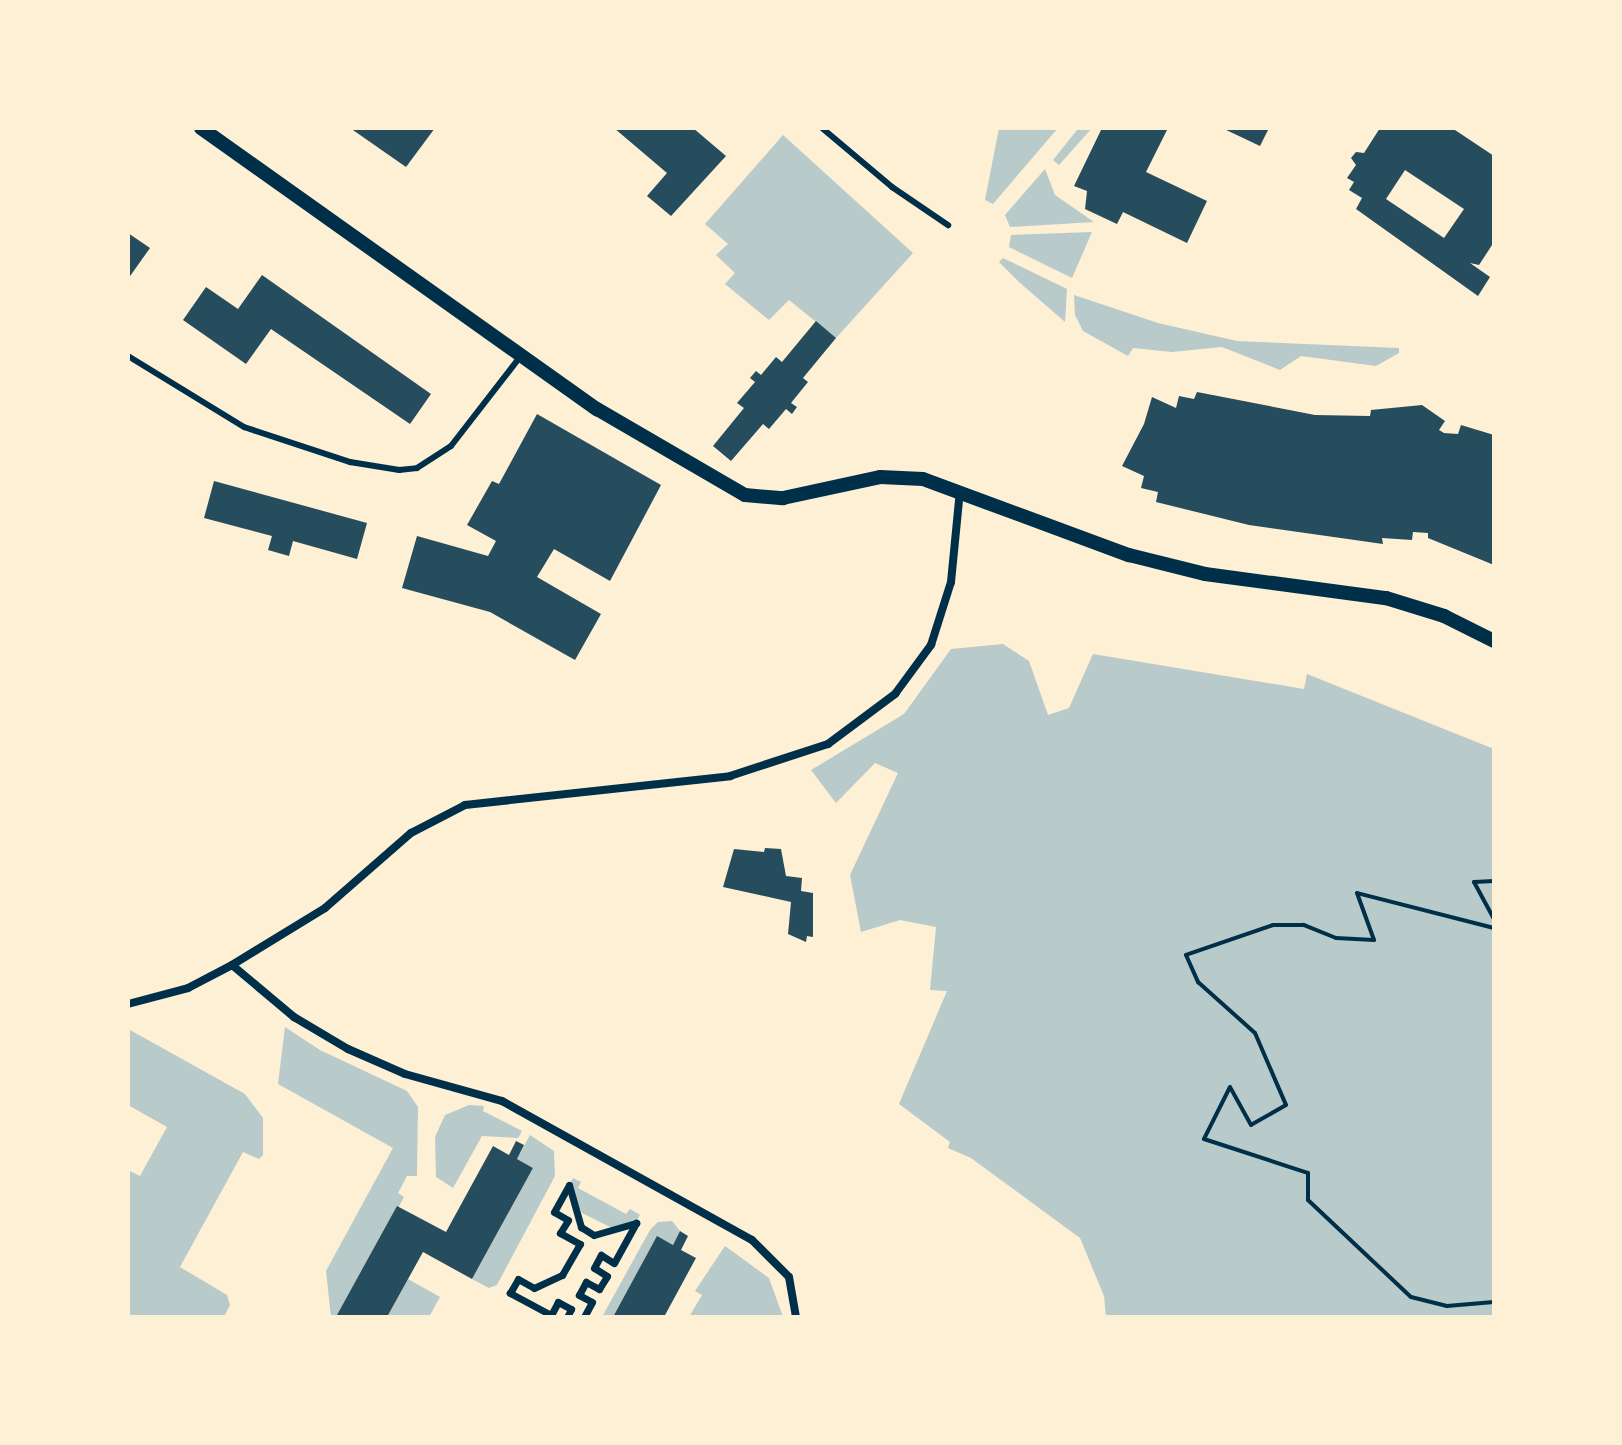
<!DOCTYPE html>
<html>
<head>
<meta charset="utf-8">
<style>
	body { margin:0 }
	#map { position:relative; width:1622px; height:1445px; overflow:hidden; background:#fdf0d5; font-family:"Nunito Sans",sans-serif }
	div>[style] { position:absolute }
	.green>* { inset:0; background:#b9caca }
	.building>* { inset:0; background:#264d5e }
	.path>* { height:4px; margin:-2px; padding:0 2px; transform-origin:2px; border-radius:2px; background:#003049 }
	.service>* { height:6px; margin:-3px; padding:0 3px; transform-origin:3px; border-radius:3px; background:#003049 }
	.pedestrian>* { height:7px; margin:-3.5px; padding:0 3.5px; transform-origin:3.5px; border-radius:3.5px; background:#003049 }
	.minor>* { height:8px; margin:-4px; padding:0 4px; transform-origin:4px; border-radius:4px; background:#003049 }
	.tertiary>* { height:14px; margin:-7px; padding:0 7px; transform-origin:7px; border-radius:7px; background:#003049 }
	span { translate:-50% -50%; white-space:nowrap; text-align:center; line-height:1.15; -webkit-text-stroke:7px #fdf0d5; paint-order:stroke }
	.frame { position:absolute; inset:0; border:130px solid #fdf0d5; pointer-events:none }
</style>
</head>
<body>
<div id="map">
	<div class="green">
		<div style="clip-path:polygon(999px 128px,1058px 128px,993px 204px,985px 200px)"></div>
		<div style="clip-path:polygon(1092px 128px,1059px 165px,1053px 160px,1077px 130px)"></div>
		<div style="clip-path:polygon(783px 135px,913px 253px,836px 338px,789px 300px,769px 320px,725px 284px,735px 273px,716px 255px,728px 244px,705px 224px)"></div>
		<div style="clip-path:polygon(1045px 169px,1055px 195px,1094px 222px,1010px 227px,1005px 215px)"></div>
		<div style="clip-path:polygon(1092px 232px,1072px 278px,1009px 247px,1011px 235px)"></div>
		<div style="clip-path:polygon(1003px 258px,1067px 289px,1065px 322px,1019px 282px,999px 262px)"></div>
		<div style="clip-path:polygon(1074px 295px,1158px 323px,1237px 341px,1399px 348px,1399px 353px,1376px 366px,1301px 356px,1280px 370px,1222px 347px,1172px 352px,1133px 348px,1128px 356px,1083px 331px,1075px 315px)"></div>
		<div style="clip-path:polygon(1003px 644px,1029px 661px,1048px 715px,1069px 708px,1093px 654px,1304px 689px,1307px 674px,1494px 749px,1494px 1317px,1106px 1317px,1104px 1296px,1080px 1238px,971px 1158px,948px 1148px,950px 1142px,899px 1104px,947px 991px,930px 990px,936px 927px,900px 920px,861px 932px,850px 875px,898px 773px,875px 763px,836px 803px,811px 770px,904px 714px,951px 649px)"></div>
		<div style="clip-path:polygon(285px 1027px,320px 1050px,407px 1091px,418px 1107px,417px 1176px,407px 1176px,398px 1193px,404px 1197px,340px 1317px,331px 1317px,326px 1271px,393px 1148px,278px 1084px)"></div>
		<div style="clip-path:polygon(130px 1030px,245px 1094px,263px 1118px,263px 1155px,259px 1159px,243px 1152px,180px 1267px,227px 1295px,230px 1305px,224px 1317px,128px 1317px,128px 1170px,140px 1176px,167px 1127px,128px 1105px)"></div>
		<div style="clip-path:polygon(469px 1105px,484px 1106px,483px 1111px,522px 1131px,518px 1138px,482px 1136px,453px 1188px,436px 1177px,435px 1137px,445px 1115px)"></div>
		<div style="clip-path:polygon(530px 1135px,554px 1151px,555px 1176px,497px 1285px,489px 1288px,472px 1279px,533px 1168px,517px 1159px)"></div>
		<div style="clip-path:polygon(573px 1178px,581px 1182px,578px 1188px,626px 1214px,630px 1209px,640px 1215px,636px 1222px,614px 1229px,582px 1213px,569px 1185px)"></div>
		<div style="clip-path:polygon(672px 1221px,680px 1231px,673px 1245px,657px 1237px,613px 1317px,602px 1317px,650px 1230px,658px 1222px)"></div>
		<div style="clip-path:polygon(725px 1246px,769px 1278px,783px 1317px,689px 1317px,702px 1295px,695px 1291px)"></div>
		<div style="clip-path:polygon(408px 1279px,440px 1297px,429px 1317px,387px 1317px)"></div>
	</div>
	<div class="building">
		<div style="clip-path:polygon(350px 128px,435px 128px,406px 167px)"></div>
		<div style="clip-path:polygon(614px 128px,693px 128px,726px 156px,671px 216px,647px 196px,667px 173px)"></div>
		<div style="clip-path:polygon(1102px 128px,1168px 128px,1146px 172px,1207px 201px,1187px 243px,1123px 212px,1117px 224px,1085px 209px,1087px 191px,1074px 186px)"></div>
		<div style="clip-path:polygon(1222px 128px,1269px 128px,1260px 146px)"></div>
		<div style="clip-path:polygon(evenodd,1380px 128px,1452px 128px,1494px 156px,1494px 242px,1479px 265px,1470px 263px,1490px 277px,1478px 296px,1356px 209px,1362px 198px,1349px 190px,1354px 182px,1347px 178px,1356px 165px,1351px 158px,1356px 152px,1364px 153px,1380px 128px,1405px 170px,1464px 209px,1444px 238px,1386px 199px,1405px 170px)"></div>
		<div style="clip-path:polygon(128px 233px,150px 248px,128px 279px)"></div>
		<div style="clip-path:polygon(262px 275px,431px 394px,410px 424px,271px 329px,246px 364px,183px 320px,206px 287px,238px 309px)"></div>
		<div style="clip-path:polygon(816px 321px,836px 338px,803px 378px,808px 382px,791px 403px,797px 407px,792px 414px,786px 409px,769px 429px,763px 424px,731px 461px,713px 446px,744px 408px,737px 403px,755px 382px,750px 378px,756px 371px,761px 375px,776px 357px,782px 362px)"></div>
		<div style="clip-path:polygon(1197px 392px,1315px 415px,1370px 416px,1371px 410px,1422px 405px,1445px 421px,1439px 430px,1444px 433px,1458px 434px,1461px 425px,1494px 435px,1494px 565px,1428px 538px,1428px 533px,1413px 532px,1412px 540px,1382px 538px,1383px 544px,1249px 525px,1156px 502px,1158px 492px,1141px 488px,1144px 476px,1122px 466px,1144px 424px,1152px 397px,1176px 408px,1179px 396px,1194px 399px)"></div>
		<div style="clip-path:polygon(537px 414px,661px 485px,610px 581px,554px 549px,537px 577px,601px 614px,575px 660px,490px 612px,402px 588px,417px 536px,488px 556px,496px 541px,467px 525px,492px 481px,499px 484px)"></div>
		<div style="clip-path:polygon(214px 481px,367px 523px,357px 559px,293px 541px,289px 556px,268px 550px,272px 536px,204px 518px)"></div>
		<div style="clip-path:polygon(765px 848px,781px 849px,786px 876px,802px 878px,801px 891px,813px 893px,813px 937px,807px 936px,806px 942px,788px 934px,791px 902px,723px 887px,734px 849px,764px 852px)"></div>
		<div style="clip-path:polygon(516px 1141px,524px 1145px,517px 1159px,533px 1168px,472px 1279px,423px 1252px,387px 1317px,337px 1315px,397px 1206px,446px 1232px,493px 1146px,509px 1155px)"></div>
		<div style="clip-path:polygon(680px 1231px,688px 1236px,681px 1250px,696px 1258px,664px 1317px,613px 1317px,657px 1236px,673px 1245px)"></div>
	</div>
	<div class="path">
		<div style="left:1494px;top:881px;width:20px;rotate:177deg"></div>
		<div style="left:1474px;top:882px;width:42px;rotate:61.6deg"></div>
		<div style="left:1494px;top:928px;width:141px;rotate:-165.7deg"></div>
		<div style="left:1357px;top:893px;width:50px;rotate:70.1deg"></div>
		<div style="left:1374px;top:940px;width:38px;rotate:-177deg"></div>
		<div style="left:1336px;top:938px;width:35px;rotate:-158deg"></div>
		<div style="left:1304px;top:925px;width:31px;rotate:180deg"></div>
		<div style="left:1273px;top:925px;width:92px;rotate:161deg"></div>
		<div style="left:1186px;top:955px;width:30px;rotate:66deg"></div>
		<div style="left:1198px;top:982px;width:76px;rotate:41.8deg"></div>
		<div style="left:1255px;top:1033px;width:78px;rotate:66.7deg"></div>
		<div style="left:1286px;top:1105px;width:40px;rotate:150.3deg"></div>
		<div style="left:1251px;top:1125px;width:43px;rotate:-118.9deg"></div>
		<div style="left:1230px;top:1087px;width:58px;rotate:116.6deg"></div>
		<div style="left:1204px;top:1139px;width:109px;rotate:18.1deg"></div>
		<div style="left:1308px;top:1173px;width:27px;rotate:90deg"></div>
		<div style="left:1308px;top:1200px;width:141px;rotate:43.3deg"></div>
		<div style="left:1411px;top:1297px;width:37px;rotate:14deg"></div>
		<div style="left:1447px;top:1306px;width:47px;rotate:-4.9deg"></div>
	</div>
	<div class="service">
		<div style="left:822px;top:128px;width:92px;rotate:40.1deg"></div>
		<div style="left:892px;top:187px;width:68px;rotate:34.2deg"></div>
		<div style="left:128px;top:356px;width:136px;rotate:31.5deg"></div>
		<div style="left:244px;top:427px;width:112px;rotate:18.3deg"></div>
		<div style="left:350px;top:462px;width:50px;rotate:9.3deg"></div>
		<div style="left:399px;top:470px;width:18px;rotate:-6deg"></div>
		<div style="left:417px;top:468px;width:40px;rotate:-32.9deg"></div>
		<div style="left:451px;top:446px;width:113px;rotate:-52.2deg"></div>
	</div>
	<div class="pedestrian">
		<div style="left:567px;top:1317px;width:9px;rotate:-63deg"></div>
		<div style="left:571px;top:1309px;width:15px;rotate:-152deg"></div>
		<div style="left:558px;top:1302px;width:15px;rotate:118deg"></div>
		<div style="left:551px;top:1315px;width:47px;rotate:-151.8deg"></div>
		<div style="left:510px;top:1293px;width:16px;rotate:-60deg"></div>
		<div style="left:518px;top:1279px;width:18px;rotate:29deg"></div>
		<div style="left:534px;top:1288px;width:31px;rotate:-25deg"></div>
		<div style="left:562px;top:1275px;width:36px;rotate:-60deg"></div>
		<div style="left:580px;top:1244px;width:23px;rotate:-151deg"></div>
		<div style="left:560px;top:1233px;width:15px;rotate:-58deg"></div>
		<div style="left:568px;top:1220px;width:16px;rotate:-150deg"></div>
		<div style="left:554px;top:1212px;width:31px;rotate:-61deg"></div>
		<div style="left:569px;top:1185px;width:44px;rotate:74.1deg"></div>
		<div style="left:581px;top:1227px;width:15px;rotate:32deg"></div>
		<div style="left:594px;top:1235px;width:44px;rotate:-15.9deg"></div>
		<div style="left:584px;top:1317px;width:17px;rotate:-62deg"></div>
		<div style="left:592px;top:1302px;width:15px;rotate:-152deg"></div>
		<div style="left:579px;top:1295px;width:15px;rotate:-62deg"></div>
		<div style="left:586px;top:1282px;width:15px;rotate:28deg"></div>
		<div style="left:599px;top:1289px;width:15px;rotate:-58deg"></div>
		<div style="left:607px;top:1276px;width:15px;rotate:-148deg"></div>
		<div style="left:594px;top:1268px;width:15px;rotate:-62deg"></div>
		<div style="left:601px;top:1255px;width:15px;rotate:32deg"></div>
		<div style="left:614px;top:1263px;width:46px;rotate:-61.2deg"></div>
	</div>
	<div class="minor">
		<div style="left:232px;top:965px;width:81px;rotate:40deg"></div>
		<div style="left:294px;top:1017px;width:63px;rotate:30.7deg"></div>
		<div style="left:348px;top:1049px;width:62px;rotate:23.7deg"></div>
		<div style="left:405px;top:1074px;width:101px;rotate:15.6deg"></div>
		<div style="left:502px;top:1101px;width:286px;rotate:29.1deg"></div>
		<div style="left:752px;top:1240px;width:52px;rotate:45deg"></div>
		<div style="left:789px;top:1277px;width:41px;rotate:80.1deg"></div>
		<div style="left:128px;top:1004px;width:62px;rotate:-14.9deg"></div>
		<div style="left:188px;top:988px;width:50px;rotate:-27.6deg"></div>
		<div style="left:232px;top:965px;width:109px;rotate:-31.5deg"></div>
		<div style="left:325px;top:908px;width:114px;rotate:-41.1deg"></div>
		<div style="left:411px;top:833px;width:61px;rotate:-27.4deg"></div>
		<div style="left:465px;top:805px;width:267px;rotate:-6.2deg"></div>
		<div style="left:730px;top:776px;width:103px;rotate:-18.1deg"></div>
		<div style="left:828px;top:744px;width:84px;rotate:-36.7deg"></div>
		<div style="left:895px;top:694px;width:61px;rotate:-53.7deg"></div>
		<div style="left:931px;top:645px;width:66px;rotate:-72.4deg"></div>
		<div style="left:951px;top:582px;width:92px;rotate:-84.4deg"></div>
	</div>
	<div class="tertiary">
		<div style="left:201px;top:128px;width:486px;rotate:35.4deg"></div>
		<div style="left:597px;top:409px;width:171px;rotate:30.2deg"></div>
		<div style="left:745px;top:495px;width:38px;rotate:5deg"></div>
		<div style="left:783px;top:498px;width:99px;rotate:-12.2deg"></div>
		<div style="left:880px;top:477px;width:43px;rotate:2.7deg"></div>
		<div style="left:923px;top:479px;width:220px;rotate:20.3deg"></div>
		<div style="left:1129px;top:555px;width:78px;rotate:14deg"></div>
		<div style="left:1205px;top:574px;width:183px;rotate:7.6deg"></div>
		<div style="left:1386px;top:598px;width:61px;rotate:17.2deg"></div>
		<div style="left:1444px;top:616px;width:56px;rotate:26.6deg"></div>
	</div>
	<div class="frame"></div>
</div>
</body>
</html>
